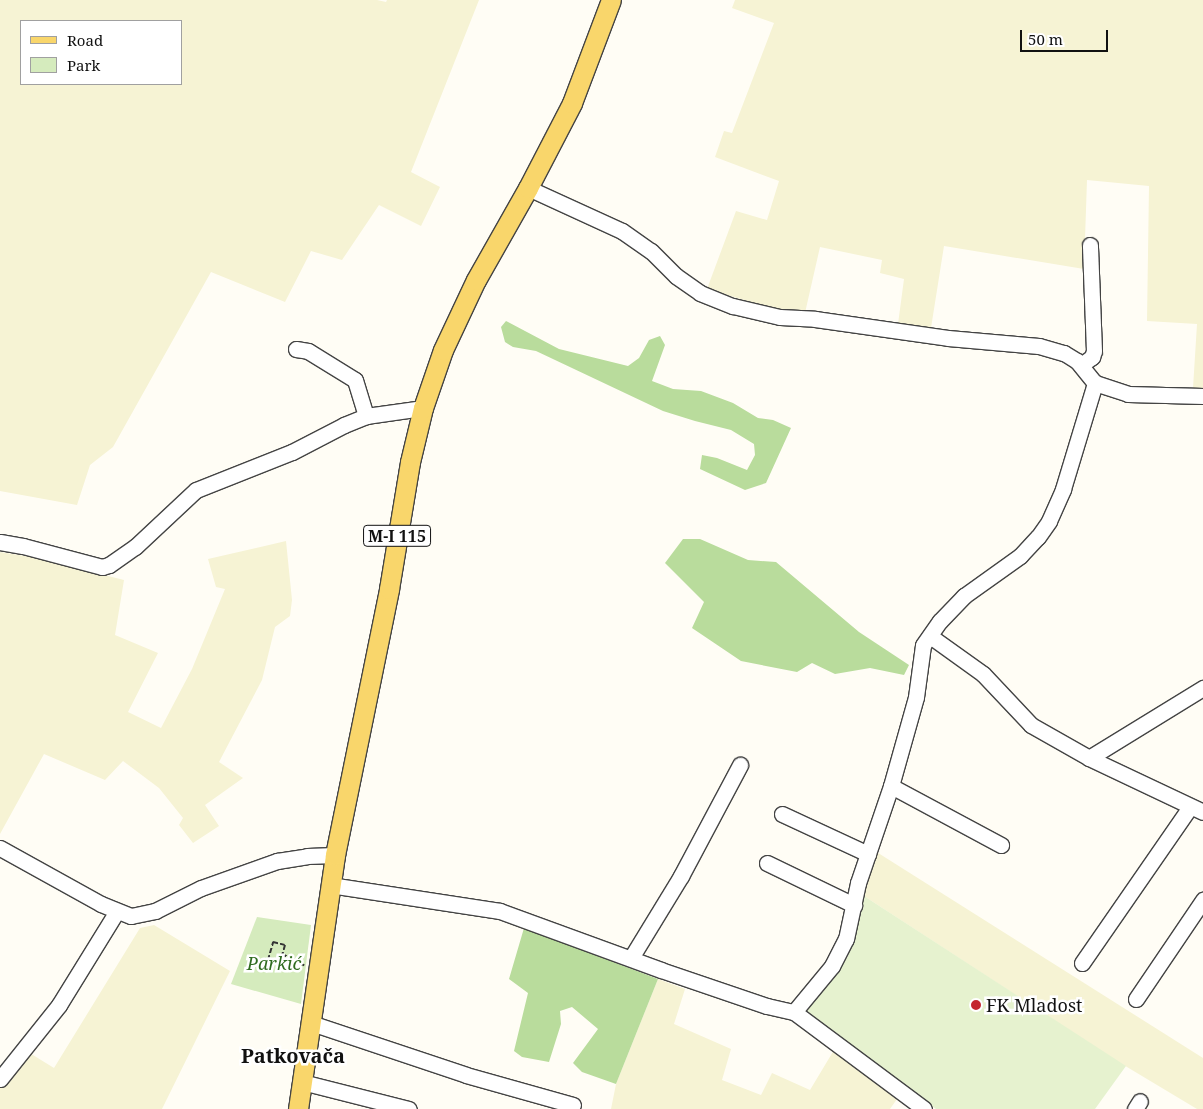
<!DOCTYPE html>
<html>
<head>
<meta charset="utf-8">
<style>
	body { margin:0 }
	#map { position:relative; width:1203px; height:1109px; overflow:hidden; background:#fffdf5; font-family:"Noto Serif",serif }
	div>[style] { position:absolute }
	.farmland>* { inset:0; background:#f6f3d4 }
	.green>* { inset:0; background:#d5ebbd }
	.forest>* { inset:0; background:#b9dc9c }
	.pitch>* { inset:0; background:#e6f2cf }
	.path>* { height:2px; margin-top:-1px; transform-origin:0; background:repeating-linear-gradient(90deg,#333 0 5px,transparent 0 7.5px) }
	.roads { filter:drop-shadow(1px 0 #444) drop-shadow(-1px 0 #444) drop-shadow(0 1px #444) drop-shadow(0 -1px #444) }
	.minor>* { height:15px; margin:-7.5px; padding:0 7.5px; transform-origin:7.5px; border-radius:7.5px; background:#fff }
	.major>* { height:19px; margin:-9.5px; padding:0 9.5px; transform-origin:9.5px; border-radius:9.5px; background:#f9d66b }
	.dots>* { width:14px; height:14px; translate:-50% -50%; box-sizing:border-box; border:2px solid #fff; border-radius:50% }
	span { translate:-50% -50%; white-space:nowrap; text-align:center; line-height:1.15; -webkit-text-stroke:5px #fff; paint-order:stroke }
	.shield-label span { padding:1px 4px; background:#fff; border:1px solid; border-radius:4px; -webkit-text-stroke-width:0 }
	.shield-label { font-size:16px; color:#111; font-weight:700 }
	.park-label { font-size:18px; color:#2f6b1f; font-style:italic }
	.poi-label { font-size:18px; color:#111 }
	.left { translate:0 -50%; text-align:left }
	.quarter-label { font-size:20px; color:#111; font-weight:700 }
	.legend { position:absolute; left:20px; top:20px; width:162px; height:65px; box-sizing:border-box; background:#fff; border:1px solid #a0a0a0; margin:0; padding:6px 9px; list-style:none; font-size:15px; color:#111 }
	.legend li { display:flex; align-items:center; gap:10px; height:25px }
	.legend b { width:25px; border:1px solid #a0a0a0 }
	.scale { position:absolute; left:1020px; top:30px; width:88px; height:22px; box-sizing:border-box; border:2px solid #111; border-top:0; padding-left:6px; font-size:15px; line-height:18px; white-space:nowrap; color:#111; -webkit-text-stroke:4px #fff; paint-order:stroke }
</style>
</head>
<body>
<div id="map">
	<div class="farmland">
		<div style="clip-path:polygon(evenodd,0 0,377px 0,386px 2px,387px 0,479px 0,411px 172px,440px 187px,421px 226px,379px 205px,342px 260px,311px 251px,285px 302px,211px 272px,113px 447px,90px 465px,77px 505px,0 491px,0 0,21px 21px,181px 21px,181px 84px,21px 84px,21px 21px)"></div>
		<div style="clip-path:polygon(735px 0,1203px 0,1203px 390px,1193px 388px,1197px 324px,1147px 321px,1149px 186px,1087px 180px,1084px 269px,944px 246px,931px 328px,898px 324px,904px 279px,880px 273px,882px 260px,820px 247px,805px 313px,771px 308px,707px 289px,736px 211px,767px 220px,779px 181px,715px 157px,724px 131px,732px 133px,774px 23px,732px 8px)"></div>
		<div style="clip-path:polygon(286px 541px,292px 600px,290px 616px,275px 627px,262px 680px,219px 762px,243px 778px,205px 805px,219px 826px,193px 843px,179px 825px,183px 818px,159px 788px,123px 761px,105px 780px,44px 754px,0 834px,0 552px,37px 558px,124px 580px,115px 635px,158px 653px,128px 712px,161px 728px,192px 669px,225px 589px,216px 587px,208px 559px)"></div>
		<div style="clip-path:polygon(875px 851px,1203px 1058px,1203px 1109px,1197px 1109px,1117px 1061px,864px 896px)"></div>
		<div style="clip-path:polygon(154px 925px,230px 971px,162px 1109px,0 1109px,0 1088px,28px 1052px,54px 1068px,140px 928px)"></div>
		<div style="clip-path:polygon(658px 979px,685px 989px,674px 1024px,731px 1049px,722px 1080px,761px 1095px,772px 1073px,810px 1090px,834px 1050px,897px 1099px,890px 1109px,611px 1109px,616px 1084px)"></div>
	</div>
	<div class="green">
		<div style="clip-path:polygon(257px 917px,311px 925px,301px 1004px,231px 984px)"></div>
	</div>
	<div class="forest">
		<div style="clip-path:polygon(506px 321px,559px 349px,628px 366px,639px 358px,649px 340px,660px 336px,665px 345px,652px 381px,673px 389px,701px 391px,733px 403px,758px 418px,773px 420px,791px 428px,766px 483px,745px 490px,700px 469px,702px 455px,717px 458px,747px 470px,755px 455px,754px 444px,731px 430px,695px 421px,663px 411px,536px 351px,513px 347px,505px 342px,501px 327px)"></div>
		<div style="clip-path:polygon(683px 539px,700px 539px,748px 560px,776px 562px,859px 632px,909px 665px,904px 675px,870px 668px,835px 674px,812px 663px,797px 672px,741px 661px,692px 628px,704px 602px,665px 563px)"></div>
		<div style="clip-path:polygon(524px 928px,658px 979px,616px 1084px,582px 1072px,573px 1063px,598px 1029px,572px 1007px,560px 1011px,561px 1024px,549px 1062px,522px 1057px,514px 1051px,528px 993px,509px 979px)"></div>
	</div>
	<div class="pitch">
		<div style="clip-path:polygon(864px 896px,1126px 1066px,1095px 1109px,936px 1109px,804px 1012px,847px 958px,854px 941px)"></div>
	</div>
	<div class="path">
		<div style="left:273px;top:942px;width:12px;rotate:14deg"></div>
		<div style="left:285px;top:945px;width:19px;rotate:106deg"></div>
		<div style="left:280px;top:963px;width:12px;rotate:-166deg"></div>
		<div style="left:268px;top:960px;width:19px;rotate:-74deg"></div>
		<div style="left:282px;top:954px;width:25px;rotate:27deg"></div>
	</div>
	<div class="roads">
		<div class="minor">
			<div style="left:528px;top:188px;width:103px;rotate:24.6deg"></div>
			<div style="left:622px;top:231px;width:35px;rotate:35deg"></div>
			<div style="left:651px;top:251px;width:35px;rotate:45deg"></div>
			<div style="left:676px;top:276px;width:29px;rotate:35deg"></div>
			<div style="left:700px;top:293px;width:35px;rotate:22deg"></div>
			<div style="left:733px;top:306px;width:48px;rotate:13.2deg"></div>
			<div style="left:780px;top:317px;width:35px;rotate:3deg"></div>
			<div style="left:815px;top:319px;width:134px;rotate:8.1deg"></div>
			<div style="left:948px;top:338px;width:91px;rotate:5deg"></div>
			<div style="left:1039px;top:346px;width:26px;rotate:16deg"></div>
			<div style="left:1064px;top:353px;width:15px;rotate:32deg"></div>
			<div style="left:1077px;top:361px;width:28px;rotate:51deg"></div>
			<div style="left:1095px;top:383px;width:35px;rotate:18deg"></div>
			<div style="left:1128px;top:394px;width:75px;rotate:1.5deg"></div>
			<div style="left:296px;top:349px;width:12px;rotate:9deg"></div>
			<div style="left:308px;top:351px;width:55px;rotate:31.7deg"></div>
			<div style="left:355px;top:380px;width:38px;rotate:73deg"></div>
			<div style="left:1081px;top:365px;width:14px;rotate:-36deg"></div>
			<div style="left:1092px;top:357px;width:6px;rotate:-72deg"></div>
			<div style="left:1094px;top:351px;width:106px;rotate:-92.2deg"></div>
			<div style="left:0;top:542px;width:23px;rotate:10deg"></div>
			<div style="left:23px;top:546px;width:82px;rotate:14.9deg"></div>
			<div style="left:102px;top:567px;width:7px;rotate:-16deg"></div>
			<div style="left:109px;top:565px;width:32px;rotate:-35deg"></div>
			<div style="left:135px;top:547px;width:83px;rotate:-43.1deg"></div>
			<div style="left:196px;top:490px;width:103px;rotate:-21.6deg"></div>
			<div style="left:292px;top:452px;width:59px;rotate:-27.4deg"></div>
			<div style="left:344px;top:425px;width:24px;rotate:-22deg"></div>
			<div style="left:366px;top:416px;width:58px;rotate:-8deg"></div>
			<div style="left:930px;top:636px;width:65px;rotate:35.6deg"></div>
			<div style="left:983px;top:674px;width:70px;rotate:46.7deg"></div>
			<div style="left:1031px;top:725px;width:67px;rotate:29.6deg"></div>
			<div style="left:1089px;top:758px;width:126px;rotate:25.3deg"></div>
			<div style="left:1089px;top:758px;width:134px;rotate:-31.6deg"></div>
			<div style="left:891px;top:786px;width:125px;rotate:28.2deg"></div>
			<div style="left:782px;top:814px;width:95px;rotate:24.9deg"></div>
			<div style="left:0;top:848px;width:115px;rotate:29deg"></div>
			<div style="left:101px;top:904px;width:32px;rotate:22deg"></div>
			<div style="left:131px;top:916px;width:25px;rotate:-12deg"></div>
			<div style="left:155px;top:911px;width:51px;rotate:-26.6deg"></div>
			<div style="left:201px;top:888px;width:81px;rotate:-19.6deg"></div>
			<div style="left:277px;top:861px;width:30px;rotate:-9deg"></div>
			<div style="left:307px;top:856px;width:28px;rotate:-2deg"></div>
			<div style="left:767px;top:863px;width:97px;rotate:25.8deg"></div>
			<div style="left:330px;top:885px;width:172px;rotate:8.7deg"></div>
			<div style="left:500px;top:911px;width:171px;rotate:20.1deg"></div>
			<div style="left:661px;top:970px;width:112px;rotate:18.8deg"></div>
			<div style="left:767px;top:1006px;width:28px;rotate:13deg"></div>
			<div style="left:794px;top:1012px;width:162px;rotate:36.7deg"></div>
			<div style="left:631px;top:958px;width:96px;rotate:-58.6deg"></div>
			<div style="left:681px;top:876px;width:126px;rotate:-62deg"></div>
			<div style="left:1082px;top:963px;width:190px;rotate:-55.3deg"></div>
			<div style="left:1136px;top:999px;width:120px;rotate:-55.9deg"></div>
			<div style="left:794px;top:1012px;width:60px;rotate:-50.4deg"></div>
			<div style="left:832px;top:966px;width:30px;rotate:-63deg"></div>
			<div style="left:846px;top:939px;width:57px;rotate:-77.9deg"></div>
			<div style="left:858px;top:883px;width:102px;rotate:-71.2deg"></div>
			<div style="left:891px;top:786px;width:92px;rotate:-74.3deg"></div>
			<div style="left:916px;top:697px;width:52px;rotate:-82.3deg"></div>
			<div style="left:923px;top:645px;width:29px;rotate:-55deg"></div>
			<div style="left:940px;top:621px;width:35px;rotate:-46deg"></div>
			<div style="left:964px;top:596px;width:69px;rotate:-35.5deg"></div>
			<div style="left:1020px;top:556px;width:26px;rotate:-47deg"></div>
			<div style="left:1038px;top:537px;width:19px;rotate:-55deg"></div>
			<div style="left:1049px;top:521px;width:35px;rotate:-66deg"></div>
			<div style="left:1063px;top:489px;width:111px;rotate:-73.2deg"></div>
			<div style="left:311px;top:1023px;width:163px;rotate:18.5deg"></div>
			<div style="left:466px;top:1075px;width:111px;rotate:15.7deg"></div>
			<div style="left:0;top:1079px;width:95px;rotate:-51.4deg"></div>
			<div style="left:59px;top:1005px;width:110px;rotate:-58.3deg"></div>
			<div style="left:302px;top:1082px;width:110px;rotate:14.2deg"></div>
			<div style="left:1135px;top:1109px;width:9px;rotate:-58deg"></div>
		</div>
		<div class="major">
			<div style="left:298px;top:1109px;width:257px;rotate:-81.7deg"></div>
			<div style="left:335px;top:855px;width:271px;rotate:-78.5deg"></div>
			<div style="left:389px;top:589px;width:129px;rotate:-80.6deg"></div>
			<div style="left:410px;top:462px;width:56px;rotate:-76.5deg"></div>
			<div style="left:423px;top:408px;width:61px;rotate:-71deg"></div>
			<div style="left:443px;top:350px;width:77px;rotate:-64.8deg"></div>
			<div style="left:476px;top:280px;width:106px;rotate:-60.5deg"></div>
			<div style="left:528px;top:188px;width:96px;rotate:-62.6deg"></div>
			<div style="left:572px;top:103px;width:110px;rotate:-69.3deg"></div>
		</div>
	</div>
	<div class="dots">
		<div style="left:976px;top:1005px;background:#c4262e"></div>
	</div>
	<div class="shield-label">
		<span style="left:397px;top:536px">M-I 115</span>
	</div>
	<div class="park-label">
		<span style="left:274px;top:963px">Parkić</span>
	</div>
	<div class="poi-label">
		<span class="left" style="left:986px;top:1005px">FK Mladost</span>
	</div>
	<div class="quarter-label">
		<span style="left:293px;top:1055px">Patkovača</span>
	</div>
	<ul class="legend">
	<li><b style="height:6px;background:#f9d66b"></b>Road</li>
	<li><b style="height:14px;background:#d5ebbd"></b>Park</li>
	</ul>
	<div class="scale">50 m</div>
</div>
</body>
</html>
